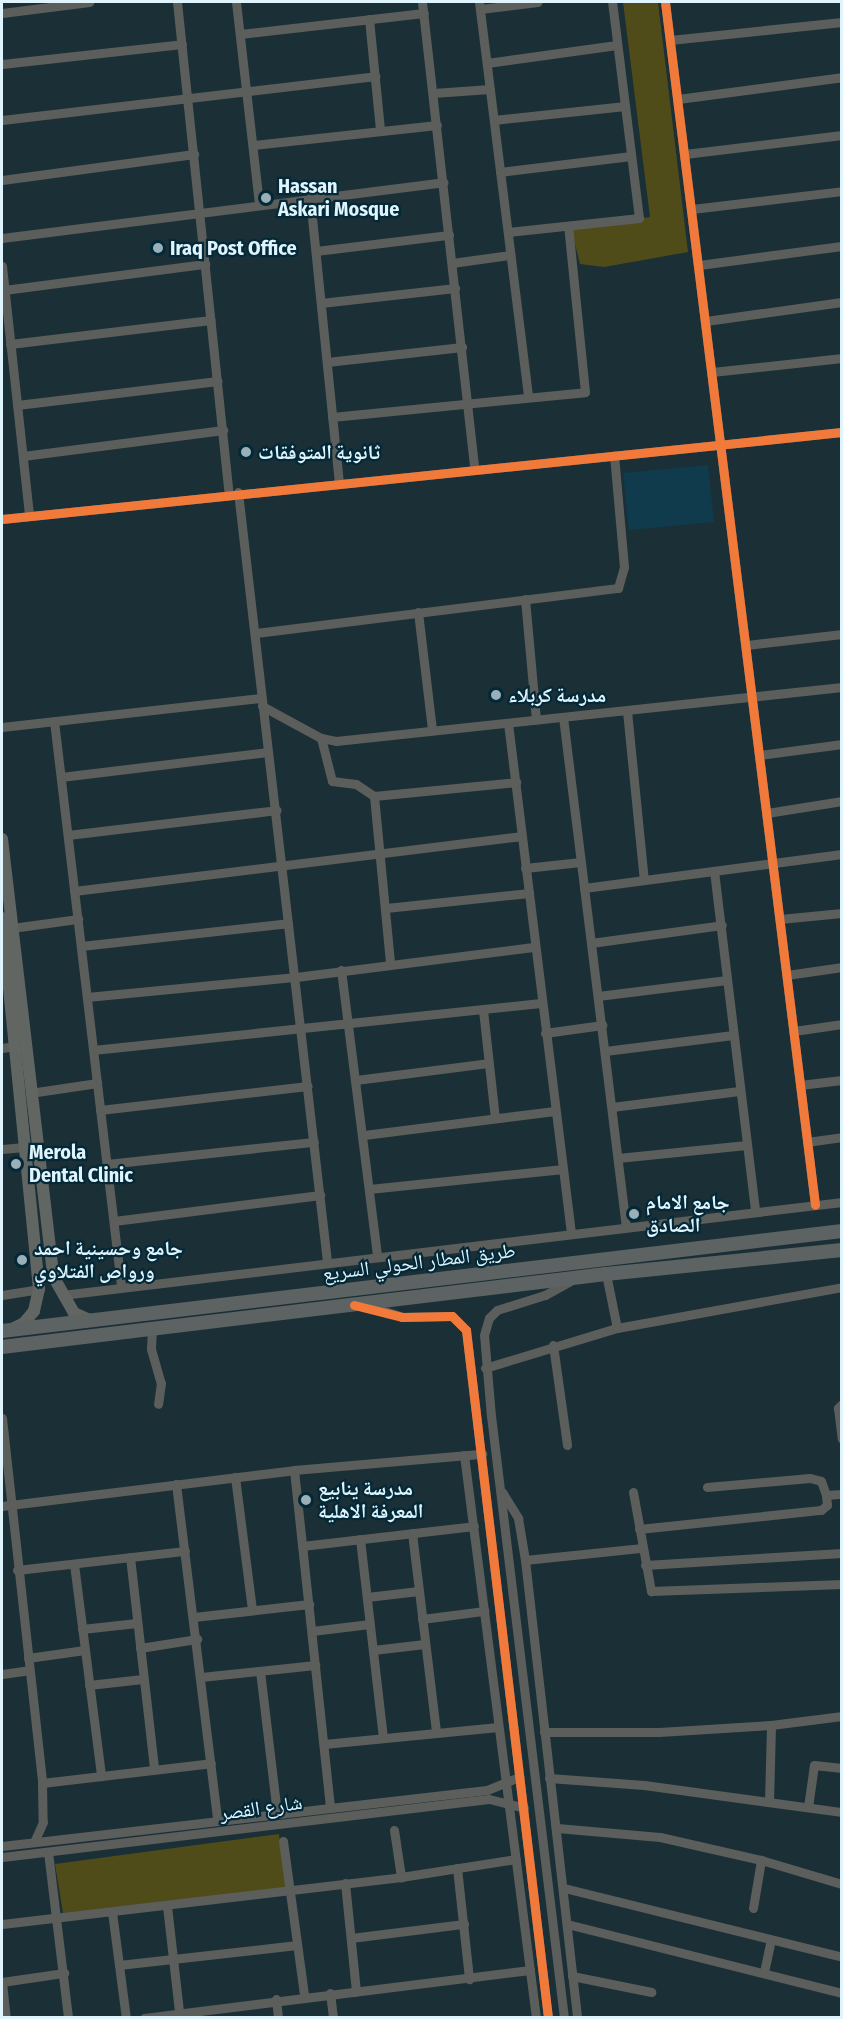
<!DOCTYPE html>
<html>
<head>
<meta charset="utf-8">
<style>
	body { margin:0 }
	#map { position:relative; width:843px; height:2019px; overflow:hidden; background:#1b2f37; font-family:"Fira Sans Condensed","Noto Naskh Arabic",sans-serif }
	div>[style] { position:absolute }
	.built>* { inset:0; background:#0f3b4d }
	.green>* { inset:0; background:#504c1a }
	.minor>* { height:9px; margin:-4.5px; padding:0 4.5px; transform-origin:4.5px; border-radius:4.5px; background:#5c5e5b }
	.major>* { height:12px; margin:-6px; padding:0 6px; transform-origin:6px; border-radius:6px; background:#626663 }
	.highway>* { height:14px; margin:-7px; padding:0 7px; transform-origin:7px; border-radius:7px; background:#5c6362 }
	.cycleway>* { height:9px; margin:-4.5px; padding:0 4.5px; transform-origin:4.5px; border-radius:4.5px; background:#f17a3a }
	.dots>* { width:16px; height:16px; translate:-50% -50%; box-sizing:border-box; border:3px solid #032938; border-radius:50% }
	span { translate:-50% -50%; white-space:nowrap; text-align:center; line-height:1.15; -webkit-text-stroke:4.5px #032938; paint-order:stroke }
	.poi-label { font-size:20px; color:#e0f4fe; font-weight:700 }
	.left { translate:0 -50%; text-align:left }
	.street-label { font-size:20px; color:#e0f4fe }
	.frame { position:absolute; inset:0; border:3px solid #e0f4fe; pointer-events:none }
</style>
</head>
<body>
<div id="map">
	<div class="built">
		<div style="clip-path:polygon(708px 465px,714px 522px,629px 530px,623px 473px)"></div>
	</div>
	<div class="green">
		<div style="clip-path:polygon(623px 2px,658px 2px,688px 252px,604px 267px,580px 264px,571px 228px,650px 217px)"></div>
		<div style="clip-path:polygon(279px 1834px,286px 1888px,63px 1913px,55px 1864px)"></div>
	</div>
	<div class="minor">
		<div style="left:177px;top:2px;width:494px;rotate:84deg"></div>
		<div style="left:236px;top:2px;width:203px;rotate:83.5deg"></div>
		<div style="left:422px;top:2px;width:470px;rotate:83.6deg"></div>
		<div style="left:479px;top:2px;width:398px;rotate:82.9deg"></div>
		<div style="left:665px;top:2px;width:1212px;rotate:82.89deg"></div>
		<div style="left:480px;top:9px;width:58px;rotate:-6.9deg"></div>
		<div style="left:2px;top:13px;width:88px;rotate:-7.2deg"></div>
		<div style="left:369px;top:19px;width:111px;rotate:84.3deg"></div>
		<div style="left:240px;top:34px;width:185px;rotate:-6.5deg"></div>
		<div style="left:670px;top:40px;width:173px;rotate:-6deg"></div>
		<div style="left:487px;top:63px;width:131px;rotate:-7.9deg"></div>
		<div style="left:2px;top:64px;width:181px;rotate:-6.3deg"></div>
		<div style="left:433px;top:93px;width:57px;rotate:-4deg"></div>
		<div style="left:678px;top:99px;width:165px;rotate:-7.6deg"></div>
		<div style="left:2px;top:120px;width:376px;rotate:-6.7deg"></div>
		<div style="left:494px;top:120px;width:132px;rotate:-6.1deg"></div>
		<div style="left:253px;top:145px;width:185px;rotate:-6.2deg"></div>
		<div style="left:685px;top:154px;width:158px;rotate:-6.9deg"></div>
		<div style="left:500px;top:172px;width:132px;rotate:-7deg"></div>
		<div style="left:2px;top:180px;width:194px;rotate:-7.7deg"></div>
		<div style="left:310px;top:198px;width:286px;rotate:84.2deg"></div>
		<div style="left:692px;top:209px;width:151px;rotate:-6.8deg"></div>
		<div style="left:508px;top:232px;width:132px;rotate:-6.1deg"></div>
		<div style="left:639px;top:218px;width:218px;rotate:-97.1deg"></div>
		<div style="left:2px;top:238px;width:445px;rotate:-7.2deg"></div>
		<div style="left:316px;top:251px;width:134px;rotate:-6.9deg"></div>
		<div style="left:452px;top:263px;width:59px;rotate:-7.9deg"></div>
		<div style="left:699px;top:265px;width:144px;rotate:-7.6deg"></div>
		<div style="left:2px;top:266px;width:251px;rotate:83.8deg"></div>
		<div style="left:4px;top:290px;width:203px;rotate:-7.4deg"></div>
		<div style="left:321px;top:303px;width:135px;rotate:-6.4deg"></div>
		<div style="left:706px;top:321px;width:137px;rotate:-8deg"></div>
		<div style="left:10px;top:344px;width:202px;rotate:-6.8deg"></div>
		<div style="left:327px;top:362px;width:136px;rotate:-6.3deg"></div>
		<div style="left:712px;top:372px;width:131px;rotate:-6.1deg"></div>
		<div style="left:17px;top:405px;width:202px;rotate:-6.8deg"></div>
		<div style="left:332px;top:417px;width:254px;rotate:-5.6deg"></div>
		<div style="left:585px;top:392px;width:167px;rotate:-95.8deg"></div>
		<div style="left:23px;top:456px;width:202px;rotate:-7.4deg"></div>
		<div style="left:238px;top:492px;width:774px;rotate:83.4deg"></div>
		<div style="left:2px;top:519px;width:844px;rotate:-5.91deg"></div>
		<div style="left:525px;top:599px;width:121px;rotate:84.8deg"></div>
		<div style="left:418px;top:612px;width:119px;rotate:83.2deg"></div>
		<div style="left:256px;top:633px;width:365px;rotate:-7.1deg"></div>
		<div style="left:618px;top:588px;width:22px;rotate:-74deg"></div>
		<div style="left:624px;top:567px;width:112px;rotate:-95.1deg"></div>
		<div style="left:747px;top:645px;width:96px;rotate:-6.6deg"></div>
		<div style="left:262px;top:706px;width:67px;rotate:28.5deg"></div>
		<div style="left:321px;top:738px;width:15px;rotate:11deg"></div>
		<div style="left:336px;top:741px;width:509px;rotate:-6.09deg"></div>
		<div style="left:627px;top:711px;width:170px;rotate:84.3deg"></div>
		<div style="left:563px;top:717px;width:514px;rotate:82.96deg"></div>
		<div style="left:54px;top:721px;width:568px;rotate:83.23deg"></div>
		<div style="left:508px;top:723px;width:514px;rotate:82.96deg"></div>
		<div style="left:2px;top:727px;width:261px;rotate:-6.4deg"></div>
		<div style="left:321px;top:738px;width:44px;rotate:75.7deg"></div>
		<div style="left:332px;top:781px;width:24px;rotate:7deg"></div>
		<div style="left:356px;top:784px;width:22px;rotate:34deg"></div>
		<div style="left:374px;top:796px;width:143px;rotate:-5.6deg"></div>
		<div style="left:760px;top:755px;width:83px;rotate:-7.6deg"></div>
		<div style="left:61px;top:777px;width:208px;rotate:-6.9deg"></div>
		<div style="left:374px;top:796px;width:168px;rotate:84.5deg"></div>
		<div style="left:767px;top:813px;width:76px;rotate:-9.1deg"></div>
		<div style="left:68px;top:835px;width:210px;rotate:-6.8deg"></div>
		<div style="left:525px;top:868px;width:56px;rotate:-6.1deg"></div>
		<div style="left:714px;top:871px;width:343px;rotate:83.1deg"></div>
		<div style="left:584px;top:888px;width:260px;rotate:-7.5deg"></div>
		<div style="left:74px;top:891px;width:450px;rotate:-7deg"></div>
		<div style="left:386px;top:908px;width:144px;rotate:-6deg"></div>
		<div style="left:780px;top:919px;width:62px;rotate:-5.5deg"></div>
		<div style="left:12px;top:928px;width:67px;rotate:-7.8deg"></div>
		<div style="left:591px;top:943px;width:132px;rotate:-7.8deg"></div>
		<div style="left:81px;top:946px;width:208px;rotate:-6.3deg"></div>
		<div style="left:341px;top:970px;width:287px;rotate:82.8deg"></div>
		<div style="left:787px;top:975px;width:56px;rotate:-8.3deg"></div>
		<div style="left:598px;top:996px;width:130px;rotate:-7.1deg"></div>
		<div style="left:87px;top:997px;width:210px;rotate:-5.5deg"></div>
		<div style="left:296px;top:977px;width:241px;rotate:-7.2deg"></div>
		<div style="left:483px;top:1010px;width:109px;rotate:83.7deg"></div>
		<div style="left:794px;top:1031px;width:49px;rotate:-8.3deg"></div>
		<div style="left:545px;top:1033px;width:58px;rotate:-8deg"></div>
		<div style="left:2px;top:1048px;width:13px;rotate:-9deg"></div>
		<div style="left:93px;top:1050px;width:450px;rotate:-6deg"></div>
		<div style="left:605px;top:1051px;width:129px;rotate:-7.1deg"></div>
		<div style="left:356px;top:1080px;width:133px;rotate:-7.3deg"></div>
		<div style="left:800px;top:1085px;width:42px;rotate:-6.8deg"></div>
		<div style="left:30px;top:1093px;width:68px;rotate:-8.5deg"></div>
		<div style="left:612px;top:1107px;width:128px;rotate:-7.2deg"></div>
		<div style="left:100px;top:1110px;width:209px;rotate:-6.6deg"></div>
		<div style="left:364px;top:1135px;width:192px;rotate:-7.2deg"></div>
		<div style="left:807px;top:1142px;width:35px;rotate:-8deg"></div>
		<div style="left:2px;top:1149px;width:25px;rotate:-5deg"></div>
		<div style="left:618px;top:1158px;width:129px;rotate:-5.8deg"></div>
		<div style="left:107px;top:1164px;width:208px;rotate:-6.1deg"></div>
		<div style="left:369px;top:1189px;width:193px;rotate:-5.9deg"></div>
		<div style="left:114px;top:1221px;width:208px;rotate:-7.2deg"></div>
		<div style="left:606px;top:1274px;width:55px;rotate:78.5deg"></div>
		<div style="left:2px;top:1295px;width:37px;rotate:-9deg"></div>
		<div style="left:62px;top:1295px;width:786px;rotate:-6.8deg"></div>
		<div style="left:369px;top:1306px;width:35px;rotate:18deg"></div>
		<div style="left:402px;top:1317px;width:50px;rotate:-1.1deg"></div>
		<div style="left:452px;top:1316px;width:20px;rotate:45deg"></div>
		<div style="left:466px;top:1330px;width:693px;rotate:83.2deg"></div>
		<div style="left:152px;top:1329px;width:20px;rotate:93deg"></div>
		<div style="left:151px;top:1349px;width:35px;rotate:74deg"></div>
		<div style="left:161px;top:1383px;width:21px;rotate:98deg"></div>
		<div style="left:553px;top:1345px;width:101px;rotate:82deg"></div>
		<div style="left:485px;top:1368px;width:138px;rotate:-16.9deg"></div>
		<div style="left:617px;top:1328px;width:229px;rotate:-10.3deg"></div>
		<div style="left:842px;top:1404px;width:6px;rotate:135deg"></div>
		<div style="left:838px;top:1408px;width:31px;rotate:83deg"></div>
		<div style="left:2px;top:1418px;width:367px;rotate:83.7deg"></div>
		<div style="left:42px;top:1783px;width:39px;rotate:89deg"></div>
		<div style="left:43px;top:1822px;width:22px;rotate:114deg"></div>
		<div style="left:464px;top:1455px;width:568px;rotate:82.71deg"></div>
		<div style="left:294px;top:1470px;width:340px;rotate:83.9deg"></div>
		<div style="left:235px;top:1477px;width:134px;rotate:82.7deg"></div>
		<div style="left:176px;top:1484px;width:338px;rotate:83deg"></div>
		<div style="left:707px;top:1487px;width:103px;rotate:-5deg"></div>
		<div style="left:810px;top:1478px;width:11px;rotate:15deg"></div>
		<div style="left:821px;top:1481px;width:15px;rotate:70deg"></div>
		<div style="left:502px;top:1492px;width:31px;rotate:58deg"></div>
		<div style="left:518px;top:1518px;width:43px;rotate:80.5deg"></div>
		<div style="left:525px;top:1560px;width:461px;rotate:83.5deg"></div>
		<div style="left:633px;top:1492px;width:101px;rotate:79.7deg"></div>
		<div style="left:651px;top:1591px;width:191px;rotate:-2.1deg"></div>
		<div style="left:2px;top:1506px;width:294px;rotate:-7deg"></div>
		<div style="left:294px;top:1470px;width:189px;rotate:-4.9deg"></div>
		<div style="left:639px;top:1529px;width:183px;rotate:-6deg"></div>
		<div style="left:821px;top:1510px;width:8px;rotate:-40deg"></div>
		<div style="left:827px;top:1505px;width:10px;rotate:-96deg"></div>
		<div style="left:826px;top:1495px;width:16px;rotate:-4deg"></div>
		<div style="left:412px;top:1533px;width:200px;rotate:83.1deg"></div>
		<div style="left:360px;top:1539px;width:199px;rotate:83.4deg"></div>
		<div style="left:302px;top:1546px;width:173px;rotate:-6.6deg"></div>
		<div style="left:130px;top:1557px;width:213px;rotate:83.5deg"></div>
		<div style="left:525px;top:1560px;width:118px;rotate:-5.9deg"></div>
		<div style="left:74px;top:1564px;width:214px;rotate:82.7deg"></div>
		<div style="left:645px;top:1565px;width:197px;rotate:-3.5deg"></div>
		<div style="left:17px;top:1570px;width:169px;rotate:-6.5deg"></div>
		<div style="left:367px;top:1597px;width:52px;rotate:-6.6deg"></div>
		<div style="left:194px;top:1617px;width:116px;rotate:-6.4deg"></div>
		<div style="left:422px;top:1619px;width:63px;rotate:-7.4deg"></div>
		<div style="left:82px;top:1629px;width:55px;rotate:-6.2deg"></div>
		<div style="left:312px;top:1631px;width:58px;rotate:-6.9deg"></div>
		<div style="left:140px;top:1648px;width:58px;rotate:-9deg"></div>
		<div style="left:373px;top:1650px;width:52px;rotate:-6.6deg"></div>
		<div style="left:28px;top:1658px;width:57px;rotate:-8.1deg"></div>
		<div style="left:260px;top:1671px;width:143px;rotate:83.2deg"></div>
		<div style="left:2px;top:1674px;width:27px;rotate:-8deg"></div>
		<div style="left:201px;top:1677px;width:115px;rotate:-6deg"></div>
		<div style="left:89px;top:1685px;width:54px;rotate:-6.3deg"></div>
		<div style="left:544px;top:1732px;width:115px"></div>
		<div style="left:659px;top:1732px;width:112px;rotate:-3.6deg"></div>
		<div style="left:771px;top:1725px;width:72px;rotate:-7.2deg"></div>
		<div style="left:324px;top:1744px;width:175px;rotate:-5.6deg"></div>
		<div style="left:549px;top:1778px;width:95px;rotate:4.2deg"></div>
		<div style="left:644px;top:1785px;width:200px;rotate:7.8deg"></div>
		<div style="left:42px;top:1783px;width:170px;rotate:-6.7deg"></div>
		<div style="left:769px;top:1802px;width:77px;rotate:-88.5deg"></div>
		<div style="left:808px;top:1807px;width:42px;rotate:-81.9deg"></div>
		<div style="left:814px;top:1765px;width:28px;rotate:6deg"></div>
		<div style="left:557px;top:1828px;width:103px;rotate:5deg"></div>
		<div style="left:660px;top:1837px;width:104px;rotate:12.8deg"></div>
		<div style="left:761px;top:1860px;width:84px;rotate:16.5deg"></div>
		<div style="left:394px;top:1830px;width:48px;rotate:81.5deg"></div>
		<div style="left:283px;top:1841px;width:155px;rotate:82.2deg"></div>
		<div style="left:2px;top:1846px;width:488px;rotate:-6.6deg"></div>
		<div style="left:487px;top:1790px;width:35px;rotate:-22deg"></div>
		<div style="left:48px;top:1852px;width:167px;rotate:83.1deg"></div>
		<div style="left:2px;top:1857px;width:490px;rotate:-6.8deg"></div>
		<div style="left:489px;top:1799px;width:36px;rotate:14deg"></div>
		<div style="left:457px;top:1868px;width:112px;rotate:83.8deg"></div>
		<div style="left:345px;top:1883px;width:109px;rotate:84.2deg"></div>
		<div style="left:564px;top:1888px;width:286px;rotate:13.9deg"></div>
		<div style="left:167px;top:1906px;width:107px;rotate:83.5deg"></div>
		<div style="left:753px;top:1908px;width:49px;rotate:-80.5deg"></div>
		<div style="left:112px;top:1912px;width:107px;rotate:82.5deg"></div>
		<div style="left:2px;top:1924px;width:402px;rotate:-6.7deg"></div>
		<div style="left:401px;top:1877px;width:116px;rotate:-8.9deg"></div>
		<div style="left:567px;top:1924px;width:284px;rotate:14.1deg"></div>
		<div style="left:351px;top:1938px;width:114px;rotate:-7.1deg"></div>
		<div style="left:119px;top:1965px;width:179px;rotate:-6.4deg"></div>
		<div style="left:764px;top:1972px;width:33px;rotate:-78deg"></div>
		<div style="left:572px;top:1976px;width:81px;rotate:11.4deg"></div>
		<div style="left:2px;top:1982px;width:63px;rotate:-8.3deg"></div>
		<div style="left:2px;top:1982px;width:36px;rotate:84deg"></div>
		<div style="left:330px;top:1993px;width:25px;rotate:83deg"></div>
		<div style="left:276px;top:1999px;width:19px;rotate:84deg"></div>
		<div style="left:144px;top:2018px;width:389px;rotate:-7.1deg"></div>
		<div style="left:564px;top:2018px;width:606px;rotate:-96.91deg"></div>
		<div style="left:491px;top:1416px;width:81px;rotate:-94.9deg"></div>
		<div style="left:484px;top:1335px;width:18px;rotate:-74deg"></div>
		<div style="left:489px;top:1318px;width:11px;rotate:-45deg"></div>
		<div style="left:497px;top:1310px;width:50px;rotate:-17.4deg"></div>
		<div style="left:545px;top:1295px;width:29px;rotate:-29deg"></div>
	</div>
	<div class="major">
		<div style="left:2px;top:839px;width:440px;rotate:83.3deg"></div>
		<div style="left:53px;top:1276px;width:43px;rotate:60.4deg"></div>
		<div style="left:74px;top:1313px;width:20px;rotate:24deg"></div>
		<div style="left:2px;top:918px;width:373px;rotate:84.3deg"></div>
		<div style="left:39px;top:1289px;width:23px;rotate:103deg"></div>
		<div style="left:34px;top:1311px;width:16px;rotate:130deg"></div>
		<div style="left:24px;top:1323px;width:13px;rotate:153deg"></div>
	</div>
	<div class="highway">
		<div style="left:2px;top:1331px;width:846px;rotate:-6.79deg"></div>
		<div style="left:2px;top:1347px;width:608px;rotate:-6.89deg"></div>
		<div style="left:606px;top:1274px;width:237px;rotate:-5.8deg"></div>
	</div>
	<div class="cycleway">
		<div style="left:665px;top:2px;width:1212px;rotate:82.89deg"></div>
		<div style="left:2px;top:519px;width:844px;rotate:-5.91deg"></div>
		<div style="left:354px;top:1305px;width:49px;rotate:14deg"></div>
		<div style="left:402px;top:1317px;width:50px;rotate:-1.1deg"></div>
		<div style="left:452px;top:1316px;width:20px;rotate:45deg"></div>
		<div style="left:466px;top:1330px;width:693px;rotate:83.2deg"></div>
	</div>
	<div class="dots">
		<div style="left:266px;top:198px;background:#9bafb8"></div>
		<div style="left:158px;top:248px;background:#9bafb8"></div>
		<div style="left:246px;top:452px;background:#9bafb8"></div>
		<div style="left:496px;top:695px;background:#9bafb8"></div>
		<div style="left:16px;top:1164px;background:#9bafb8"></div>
		<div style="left:634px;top:1214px;background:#9bafb8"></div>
		<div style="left:22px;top:1260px;background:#9bafb8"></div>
		<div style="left:306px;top:1500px;background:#9bafb8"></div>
	</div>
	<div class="poi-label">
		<span class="left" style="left:278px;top:198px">Hassan<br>Askari Mosque</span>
		<span class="left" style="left:170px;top:248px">Iraq Post Office</span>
		<span class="left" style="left:258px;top:452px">ثانوية المتوفقات</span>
		<span class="left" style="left:508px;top:695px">مدرسة كربلاء</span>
		<span class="left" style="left:29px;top:1164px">Merola<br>Dental Clinic</span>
		<span class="left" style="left:646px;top:1214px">جامع الامام<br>الصادق</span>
		<span class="left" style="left:34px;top:1260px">جامع وحسينية احمد<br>ورواص الفتلاوي</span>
		<span class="left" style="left:318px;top:1500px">مدرسة ينابيع<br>المعرفة الاهلية</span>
	</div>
	<div class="street-label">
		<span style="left:419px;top:1262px;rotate:-7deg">طريق المطار الحولي السريع</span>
		<span style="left:261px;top:1808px;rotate:-8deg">شارع القصر</span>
	</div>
	<div class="frame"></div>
</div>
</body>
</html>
